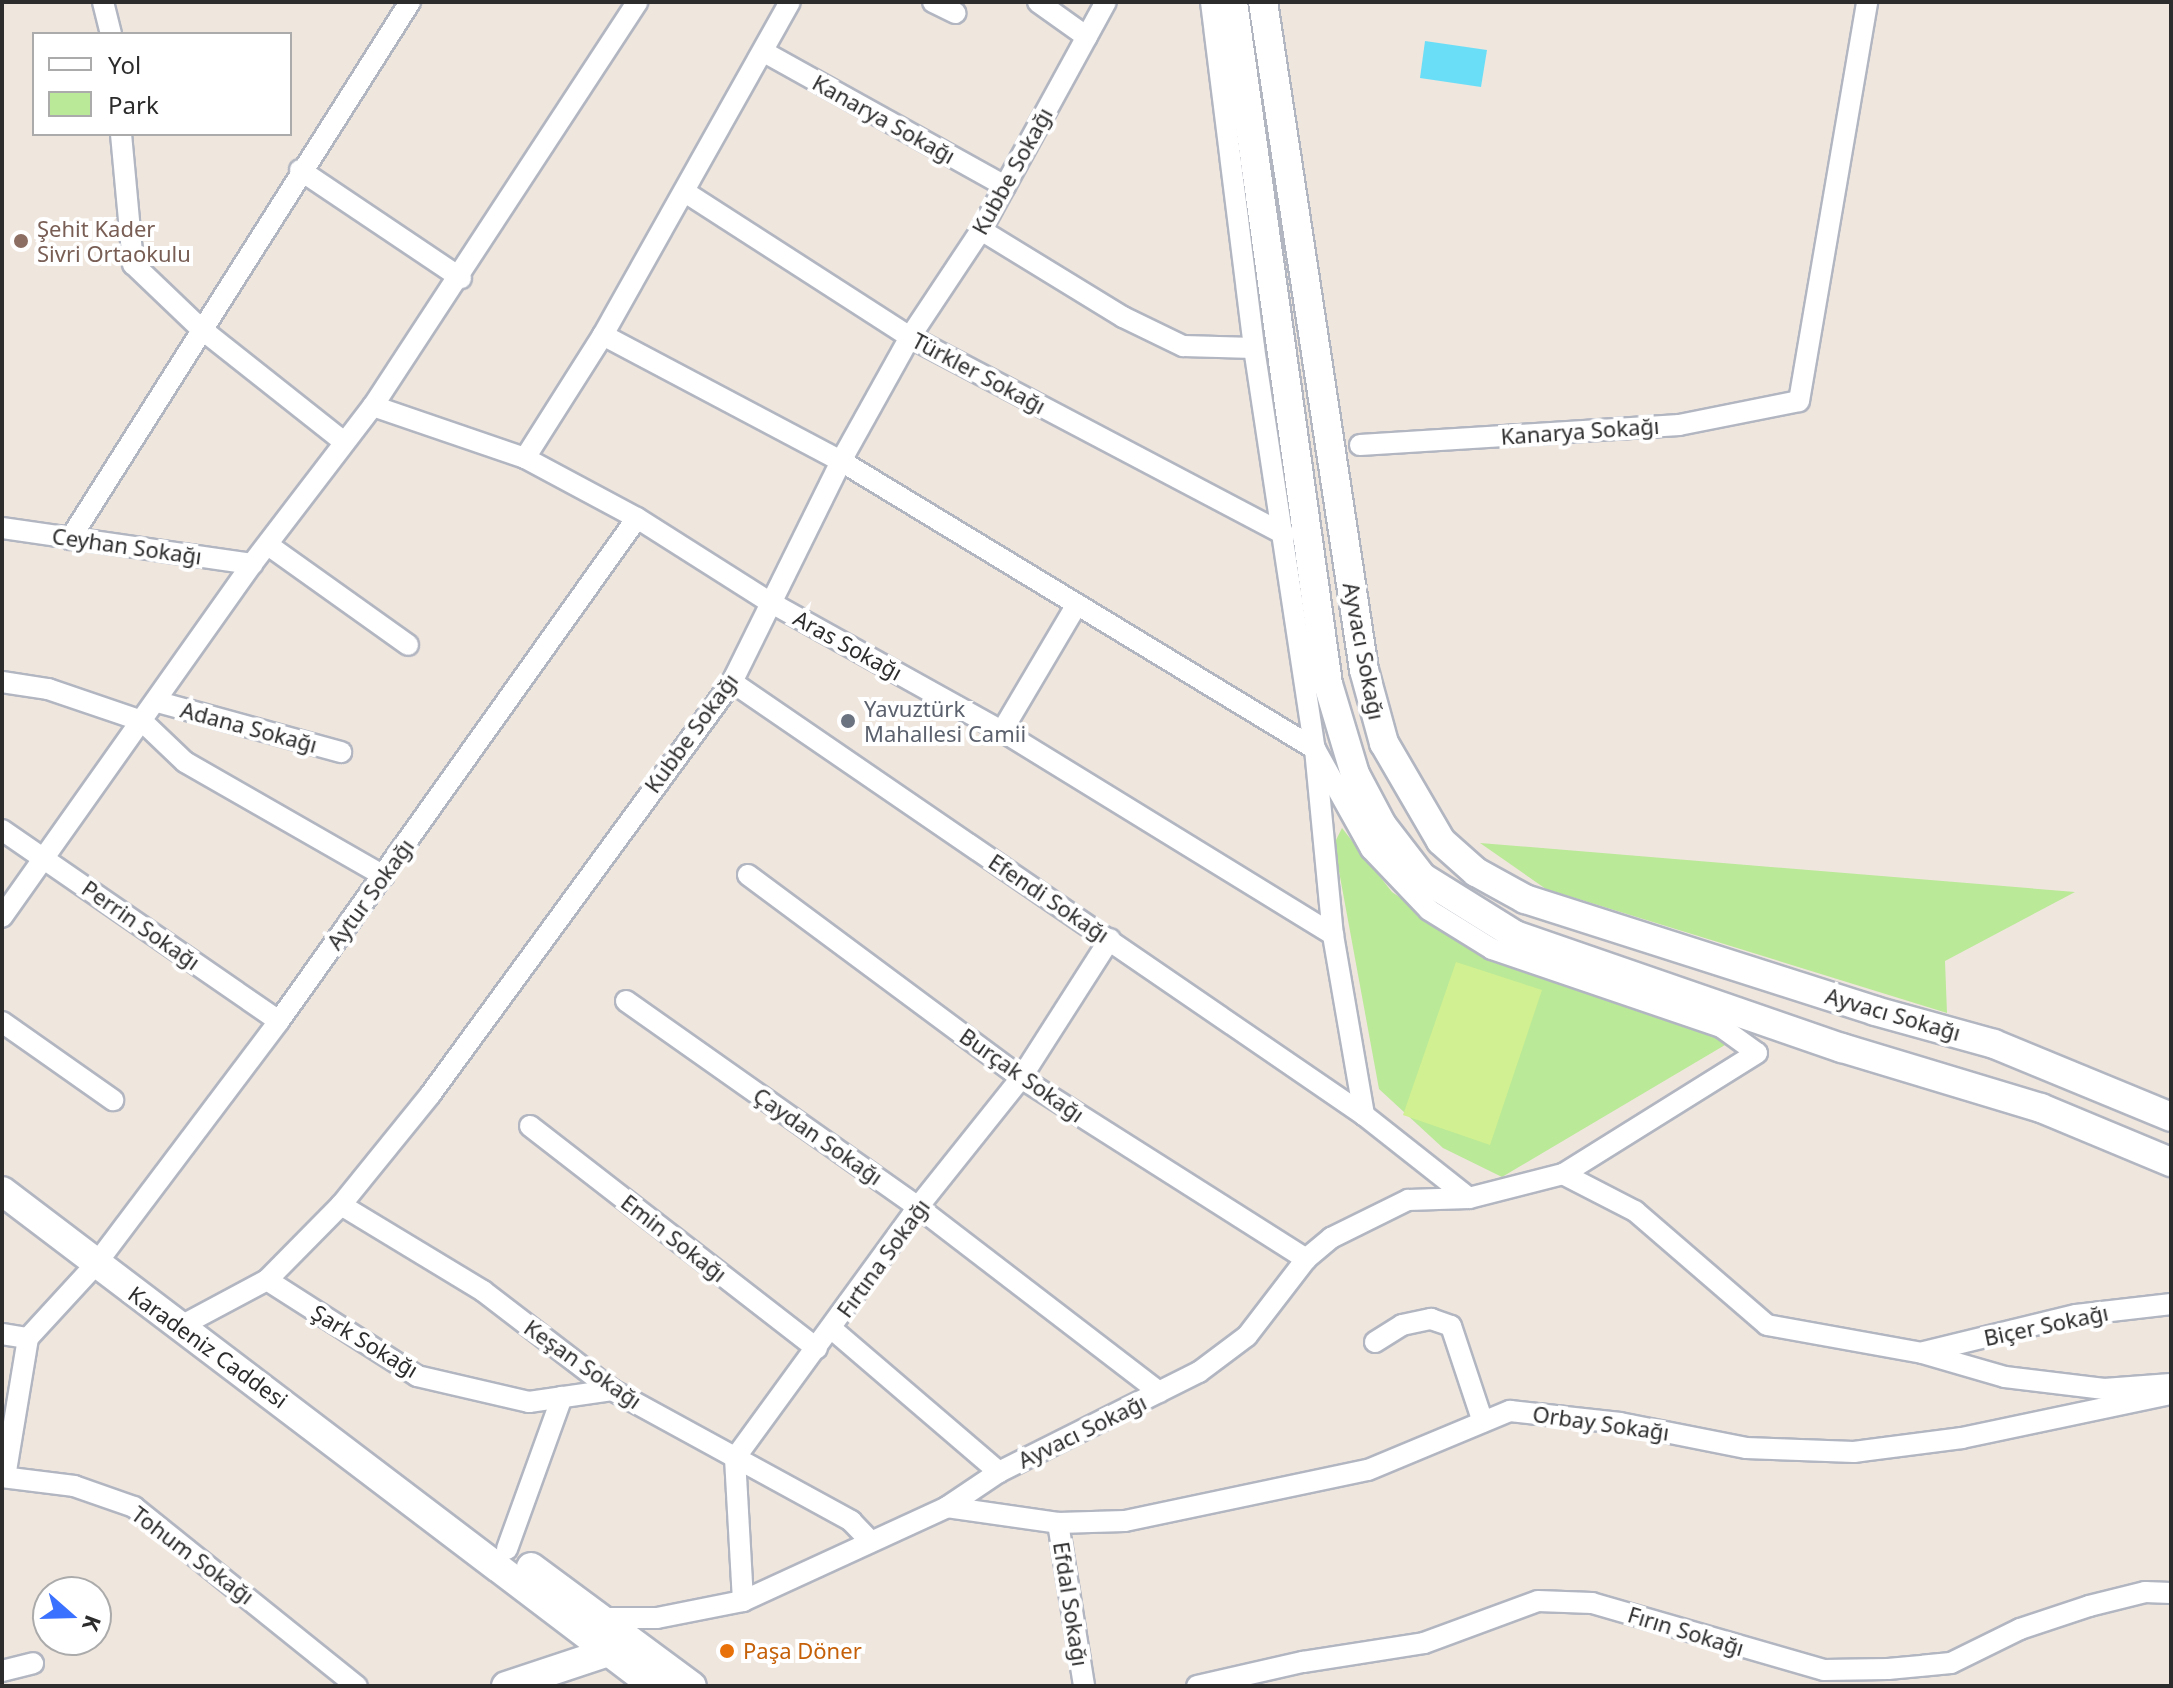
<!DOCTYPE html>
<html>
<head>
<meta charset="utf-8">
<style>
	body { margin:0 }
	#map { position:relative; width:2173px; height:1688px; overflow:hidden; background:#efe6de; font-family:"Noto Sans",sans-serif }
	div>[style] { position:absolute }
	.green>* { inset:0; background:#bae997 }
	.pitch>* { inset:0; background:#d1f092 }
	.water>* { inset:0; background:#6bdef7 }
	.roads { filter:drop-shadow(2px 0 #b2b6c1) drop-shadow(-2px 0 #b2b6c1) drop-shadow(0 2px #b2b6c1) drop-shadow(0 -2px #b2b6c1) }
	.street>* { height:20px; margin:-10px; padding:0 10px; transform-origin:10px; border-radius:10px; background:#fff }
	.secondary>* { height:28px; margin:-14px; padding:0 14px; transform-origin:14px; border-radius:14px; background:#fff }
	.dots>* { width:22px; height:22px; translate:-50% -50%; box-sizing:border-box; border:4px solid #fff; border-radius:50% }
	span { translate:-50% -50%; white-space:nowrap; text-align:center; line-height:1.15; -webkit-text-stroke:8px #fff; paint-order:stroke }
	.street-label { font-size:22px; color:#2c2c2c }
	.education-label { font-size:22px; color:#785e54 }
	.left { translate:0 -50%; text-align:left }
	.worship-label { font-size:22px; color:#5b616d }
	.food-label { font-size:22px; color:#c56008 }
	.frame { position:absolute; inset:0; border:4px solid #2c2c2c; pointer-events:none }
	.legend { position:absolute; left:32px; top:32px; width:260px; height:104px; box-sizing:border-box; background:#fff; border:2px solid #ababab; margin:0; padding:10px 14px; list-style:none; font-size:24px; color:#2c2c2c }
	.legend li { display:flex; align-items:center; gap:16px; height:40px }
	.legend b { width:40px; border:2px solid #ababab }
	.north { position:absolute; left:32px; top:1576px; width:80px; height:80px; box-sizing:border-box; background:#fff; border:2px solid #ababab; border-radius:50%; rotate:110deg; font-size:22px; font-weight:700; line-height:32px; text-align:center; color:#2c2c2c }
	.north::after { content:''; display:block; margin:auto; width:28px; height:36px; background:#3b71ff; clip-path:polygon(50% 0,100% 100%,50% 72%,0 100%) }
</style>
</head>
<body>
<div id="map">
	<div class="green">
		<div style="clip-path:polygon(1342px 828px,1392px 892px,1489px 957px,1704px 1023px,1725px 1045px,1502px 1177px,1443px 1148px,1379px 1089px,1334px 844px)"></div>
		<div style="clip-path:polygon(1480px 843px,2075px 892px,1945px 961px,1947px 1013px,1546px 889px)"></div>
	</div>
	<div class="pitch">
		<div style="clip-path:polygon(1456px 962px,1542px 990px,1490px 1145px,1403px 1115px)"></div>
	</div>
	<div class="water">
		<div style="clip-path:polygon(1425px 41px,1487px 50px,1481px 87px,1420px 78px)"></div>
	</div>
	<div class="roads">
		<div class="street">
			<div style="left:103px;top:2px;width:33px;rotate:76deg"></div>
			<div style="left:933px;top:2px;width:25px;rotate:26deg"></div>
			<div style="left:1038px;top:2px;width:60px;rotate:35.5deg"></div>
			<div style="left:1211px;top:2px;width:349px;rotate:82.9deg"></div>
			<div style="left:1254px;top:348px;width:406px;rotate:81.4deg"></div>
			<div style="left:1315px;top:749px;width:187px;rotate:84.5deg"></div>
			<div style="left:1333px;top:935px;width:183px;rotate:80.2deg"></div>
			<div style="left:1364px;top:1115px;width:134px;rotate:38.3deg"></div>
			<div style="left:764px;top:52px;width:276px;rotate:29.1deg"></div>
			<div style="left:121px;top:134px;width:131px;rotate:84.7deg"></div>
			<div style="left:133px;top:264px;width:91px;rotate:43.7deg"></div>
			<div style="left:199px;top:327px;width:184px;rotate:38.4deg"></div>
			<div style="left:300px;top:170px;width:194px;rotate:33.9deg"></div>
			<div style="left:685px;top:192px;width:268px;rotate:32.8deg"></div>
			<div style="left:910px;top:337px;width:424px;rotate:27.8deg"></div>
			<div style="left:981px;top:230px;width:167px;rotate:31.5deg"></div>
			<div style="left:1123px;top:317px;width:67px;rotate:25.8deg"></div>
			<div style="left:1183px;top:346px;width:71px;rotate:1.6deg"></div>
			<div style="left:603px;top:335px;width:269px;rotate:27.9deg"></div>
			<div style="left:841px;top:461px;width:555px;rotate:31.28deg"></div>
			<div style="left:1315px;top:749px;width:115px;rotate:60.8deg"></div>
			<div style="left:1371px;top:849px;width:84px;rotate:46.4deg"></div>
			<div style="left:1429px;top:910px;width:74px;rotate:31.8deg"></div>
			<div style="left:1492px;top:949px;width:242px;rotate:18.8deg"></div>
			<div style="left:1721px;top:1027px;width:44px;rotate:35.8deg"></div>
			<div style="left:1757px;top:1053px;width:229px;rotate:148deg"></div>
			<div style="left:373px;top:406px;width:161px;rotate:18.9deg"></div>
			<div style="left:525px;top:458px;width:127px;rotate:28.2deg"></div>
			<div style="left:637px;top:518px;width:155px;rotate:32.4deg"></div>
			<div style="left:768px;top:601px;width:268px;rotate:29.1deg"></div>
			<div style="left:1002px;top:731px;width:389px;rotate:31.6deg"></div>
			<div style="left:1360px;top:445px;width:320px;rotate:-3.6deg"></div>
			<div style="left:1679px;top:425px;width:122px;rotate:-11.3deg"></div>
			<div style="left:1799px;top:401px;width:405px;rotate:-80.3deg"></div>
			<div style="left:525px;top:458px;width:146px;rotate:-57.6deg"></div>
			<div style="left:603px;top:335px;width:382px;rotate:-60.7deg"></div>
			<div style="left:2px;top:528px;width:253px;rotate:8.2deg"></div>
			<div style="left:70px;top:539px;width:636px;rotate:-57.66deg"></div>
			<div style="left:268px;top:545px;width:172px;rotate:35.5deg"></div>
			<div style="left:2px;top:682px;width:47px;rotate:8.7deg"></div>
			<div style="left:48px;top:689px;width:99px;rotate:18.8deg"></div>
			<div style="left:142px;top:721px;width:59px;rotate:43.6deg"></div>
			<div style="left:185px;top:762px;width:229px;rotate:29.8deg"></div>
			<div style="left:732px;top:682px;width:766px;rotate:34.42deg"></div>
			<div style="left:158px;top:702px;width:190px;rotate:15.3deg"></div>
			<div style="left:1002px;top:731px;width:147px;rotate:-59.4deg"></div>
			<div style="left:2px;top:830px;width:336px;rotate:34.6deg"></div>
			<div style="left:748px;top:875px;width:340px;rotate:36.6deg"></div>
			<div style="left:1021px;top:1078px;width:338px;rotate:32.4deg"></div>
			<div style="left:2px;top:917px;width:433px;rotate:-54.7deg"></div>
			<div style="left:252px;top:564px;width:199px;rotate:-52.6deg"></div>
			<div style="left:373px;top:406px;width:483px;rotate:-56.8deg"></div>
			<div style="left:626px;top:1001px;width:357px;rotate:35.2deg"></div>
			<div style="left:918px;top:1207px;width:304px;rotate:37.5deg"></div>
			<div style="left:2px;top:1022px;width:136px;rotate:35.1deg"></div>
			<div style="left:530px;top:1126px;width:363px;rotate:37.8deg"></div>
			<div style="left:341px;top:1205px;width:166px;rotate:31.2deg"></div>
			<div style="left:483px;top:1291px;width:163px;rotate:37.5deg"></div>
			<div style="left:612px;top:1390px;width:273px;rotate:28.7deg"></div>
			<div style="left:851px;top:1521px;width:28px;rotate:46deg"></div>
			<div style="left:267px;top:1280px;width:178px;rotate:32.6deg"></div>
			<div style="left:417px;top:1376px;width:115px;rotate:13.1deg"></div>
			<div style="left:529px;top:1402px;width:84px;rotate:-8.2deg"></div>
			<div style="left:179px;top:1327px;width:100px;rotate:-28.1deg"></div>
			<div style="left:267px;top:1280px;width:105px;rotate:-45.4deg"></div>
			<div style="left:341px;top:1205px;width:141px;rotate:-51deg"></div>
			<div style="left:430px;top:1095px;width:512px;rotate:-53.82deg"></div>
			<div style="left:732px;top:682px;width:246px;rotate:-63.7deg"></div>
			<div style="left:841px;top:461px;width:142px;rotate:-60.9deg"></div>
			<div style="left:910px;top:337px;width:128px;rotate:-56.4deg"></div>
			<div style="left:981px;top:230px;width:260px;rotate:-61.3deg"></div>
			<div style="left:832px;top:1329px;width:220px;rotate:40.6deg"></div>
			<div style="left:2px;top:1334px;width:26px;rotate:9deg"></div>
			<div style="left:28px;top:1338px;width:100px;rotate:-47.4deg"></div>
			<div style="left:96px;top:1264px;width:304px;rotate:-53deg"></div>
			<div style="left:279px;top:1021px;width:617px;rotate:-54.56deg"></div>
			<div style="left:1375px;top:1342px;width:32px;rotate:-32deg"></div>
			<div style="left:1402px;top:1325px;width:30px;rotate:-12deg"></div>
			<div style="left:1431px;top:1319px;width:21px;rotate:19deg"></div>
			<div style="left:1451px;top:1326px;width:101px;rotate:71.6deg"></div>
			<div style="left:1924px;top:1352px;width:156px;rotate:-13.7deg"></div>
			<div style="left:2076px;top:1315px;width:96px;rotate:-6.6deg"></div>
			<div style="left:2px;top:1477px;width:73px;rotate:7.1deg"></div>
			<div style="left:74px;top:1486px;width:64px;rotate:19.3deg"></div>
			<div style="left:134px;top:1507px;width:286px;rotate:38.8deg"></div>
			<div style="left:5px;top:1477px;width:141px;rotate:-80.6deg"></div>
			<div style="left:947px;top:1507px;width:112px;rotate:8.2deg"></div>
			<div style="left:1058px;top:1523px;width:67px;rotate:-1.7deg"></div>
			<div style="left:1125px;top:1521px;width:248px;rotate:-11.9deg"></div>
			<div style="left:1368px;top:1470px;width:154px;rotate:-22.6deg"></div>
			<div style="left:1510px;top:1411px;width:111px;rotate:6.2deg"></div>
			<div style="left:1620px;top:1423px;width:128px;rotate:11.2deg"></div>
			<div style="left:1746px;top:1448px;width:108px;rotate:2.1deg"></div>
			<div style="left:1854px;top:1452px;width:109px;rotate:-7.4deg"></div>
			<div style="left:1962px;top:1438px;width:214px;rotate:-11.9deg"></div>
			<div style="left:1058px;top:1523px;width:165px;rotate:80.9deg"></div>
			<div style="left:507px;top:1549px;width:162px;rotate:-70.1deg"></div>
			<div style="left:743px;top:1601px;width:143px;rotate:-93.2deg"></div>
			<div style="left:735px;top:1458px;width:311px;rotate:-53.9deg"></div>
			<div style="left:918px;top:1207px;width:165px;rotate:-51.4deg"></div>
			<div style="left:1021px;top:1078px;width:165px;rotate:-57.4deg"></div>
			<div style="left:605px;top:1618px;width:52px"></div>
			<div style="left:657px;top:1618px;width:88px;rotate:-11.2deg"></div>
			<div style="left:743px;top:1601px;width:225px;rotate:-24.7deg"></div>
			<div style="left:947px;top:1507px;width:63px;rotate:-33.9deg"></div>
			<div style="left:999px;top:1472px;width:224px;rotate:-26.6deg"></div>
			<div style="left:1199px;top:1372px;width:60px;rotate:-36.9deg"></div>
			<div style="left:1247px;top:1336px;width:97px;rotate:-52.5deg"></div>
			<div style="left:1306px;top:1259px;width:33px;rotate:-40deg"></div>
			<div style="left:1331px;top:1238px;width:86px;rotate:-26.3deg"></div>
			<div style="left:1408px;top:1200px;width:61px;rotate:-1.9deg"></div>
			<div style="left:1469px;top:1198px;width:97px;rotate:-14.3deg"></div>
			<div style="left:1563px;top:1174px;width:81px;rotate:27.2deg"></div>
			<div style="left:1635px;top:1211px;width:174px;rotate:40.8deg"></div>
			<div style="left:1767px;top:1325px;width:158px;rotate:10.2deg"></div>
			<div style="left:1922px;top:1353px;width:86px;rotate:16.1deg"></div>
			<div style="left:2005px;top:1377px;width:100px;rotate:6.9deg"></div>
			<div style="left:2104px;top:1389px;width:67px;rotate:-4.3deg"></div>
			<div style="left:2px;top:1671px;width:32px;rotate:-14deg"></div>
			<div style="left:1197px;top:1686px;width:109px;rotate:-12.8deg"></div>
			<div style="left:1303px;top:1662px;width:122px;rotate:-8.9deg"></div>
			<div style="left:1424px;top:1643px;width:121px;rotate:-20.2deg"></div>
			<div style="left:1538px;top:1601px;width:54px;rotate:2.1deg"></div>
			<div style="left:1592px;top:1603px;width:241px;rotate:16.1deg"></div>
			<div style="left:1824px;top:1670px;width:64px;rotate:-0.9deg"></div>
			<div style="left:1888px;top:1669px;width:63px;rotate:-5.4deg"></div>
			<div style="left:1951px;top:1663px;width:77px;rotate:-26.2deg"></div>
			<div style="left:2020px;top:1629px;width:73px;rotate:-18.4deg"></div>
			<div style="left:2089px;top:1606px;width:58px;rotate:-14deg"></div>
			<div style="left:2145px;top:1592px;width:26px;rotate:2deg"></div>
		</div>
		<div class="secondary">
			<div style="left:1233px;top:2px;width:689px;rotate:82.07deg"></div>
			<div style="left:1328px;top:684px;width:94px;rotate:73.3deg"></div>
			<div style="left:1355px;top:774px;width:58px;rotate:62.1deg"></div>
			<div style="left:1382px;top:825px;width:66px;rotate:52.4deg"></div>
			<div style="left:1422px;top:877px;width:110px;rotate:31.9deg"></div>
			<div style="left:1515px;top:935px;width:346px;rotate:19.1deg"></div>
			<div style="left:1842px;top:1048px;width:208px;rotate:16.8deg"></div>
			<div style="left:2041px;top:1108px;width:141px;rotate:22.6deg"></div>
			<div style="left:1263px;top:2px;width:676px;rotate:81.4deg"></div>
			<div style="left:1364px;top:670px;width:76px;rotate:74.7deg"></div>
			<div style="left:1384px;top:743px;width:113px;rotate:59.8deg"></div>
			<div style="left:1441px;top:841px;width:47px;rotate:41.5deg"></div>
			<div style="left:1476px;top:872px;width:56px;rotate:28.9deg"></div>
			<div style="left:1525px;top:899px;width:367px;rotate:17.7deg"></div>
			<div style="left:1875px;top:1011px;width:123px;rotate:15.5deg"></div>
			<div style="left:1994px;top:1044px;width:191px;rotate:22.4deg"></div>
			<div style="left:2px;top:1191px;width:819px;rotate:37.21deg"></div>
			<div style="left:531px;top:1567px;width:200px;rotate:36.5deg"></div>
			<div style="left:506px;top:1686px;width:123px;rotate:-18.4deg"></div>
		</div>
	</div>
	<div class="dots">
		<div style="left:21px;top:241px;background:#8d6e63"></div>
		<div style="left:848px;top:721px;background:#6b7280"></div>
		<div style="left:727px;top:1651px;background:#e8710a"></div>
	</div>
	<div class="street-label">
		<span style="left:884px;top:119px;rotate:29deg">Kanarya Sokağı</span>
		<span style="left:1012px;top:171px;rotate:-61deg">Kubbe Sokağı</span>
		<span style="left:979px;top:373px;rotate:28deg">Türkler Sokağı</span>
		<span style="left:1580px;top:431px;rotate:-4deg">Kanarya Sokağı</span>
		<span style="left:127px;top:546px;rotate:8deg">Ceyhan Sokağı</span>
		<span style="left:848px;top:645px;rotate:29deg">Aras Sokağı</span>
		<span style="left:1364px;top:651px;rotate:79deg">Ayvacı Sokağı</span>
		<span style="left:249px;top:727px;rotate:15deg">Adana Sokağı</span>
		<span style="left:691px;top:733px;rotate:-54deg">Kubbe Sokağı</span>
		<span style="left:370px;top:894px;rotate:-54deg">Aytur Sokağı</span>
		<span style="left:1049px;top:898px;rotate:34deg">Efendi Sokağı</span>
		<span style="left:141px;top:925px;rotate:35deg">Perrin Sokağı</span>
		<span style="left:1893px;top:1014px;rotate:16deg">Ayvacı Sokağı</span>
		<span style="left:1022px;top:1075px;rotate:35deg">Burçak Sokağı</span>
		<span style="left:818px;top:1136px;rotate:35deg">Çaydan Sokağı</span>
		<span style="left:674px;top:1238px;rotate:38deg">Emin Sokağı</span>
		<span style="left:883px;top:1258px;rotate:-54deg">Fırtına Sokağı</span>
		<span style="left:2046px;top:1325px;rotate:-12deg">Biçer Sokağı</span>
		<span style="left:365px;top:1341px;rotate:31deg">Şark Sokağı</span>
		<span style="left:208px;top:1347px;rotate:36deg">Karadeniz Caddesi</span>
		<span style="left:583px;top:1364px;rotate:35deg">Keşan Sokağı</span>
		<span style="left:1601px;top:1423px;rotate:8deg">Orbay Sokağı</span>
		<span style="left:1082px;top:1431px;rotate:-26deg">Ayvacı Sokağı</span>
		<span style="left:193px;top:1555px;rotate:37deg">Tohum Sokağı</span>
		<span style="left:1071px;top:1604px;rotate:81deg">Efdal Sokağı</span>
		<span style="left:1686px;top:1631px;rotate:17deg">Fırın Sokağı</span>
	</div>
	<div class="education-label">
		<span class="left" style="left:37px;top:241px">Şehit Kader<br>Sivri Ortaokulu</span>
	</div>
	<div class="worship-label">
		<span class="left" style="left:864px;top:721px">Yavuztürk<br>Mahallesi Camii</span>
	</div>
	<div class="food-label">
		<span class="left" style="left:743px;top:1651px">Paşa Döner</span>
	</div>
	<div class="frame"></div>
	<ul class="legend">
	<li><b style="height:10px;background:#fff"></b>Yol</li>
	<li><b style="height:22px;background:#bae997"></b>Park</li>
	</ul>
	<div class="north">K</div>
</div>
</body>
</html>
